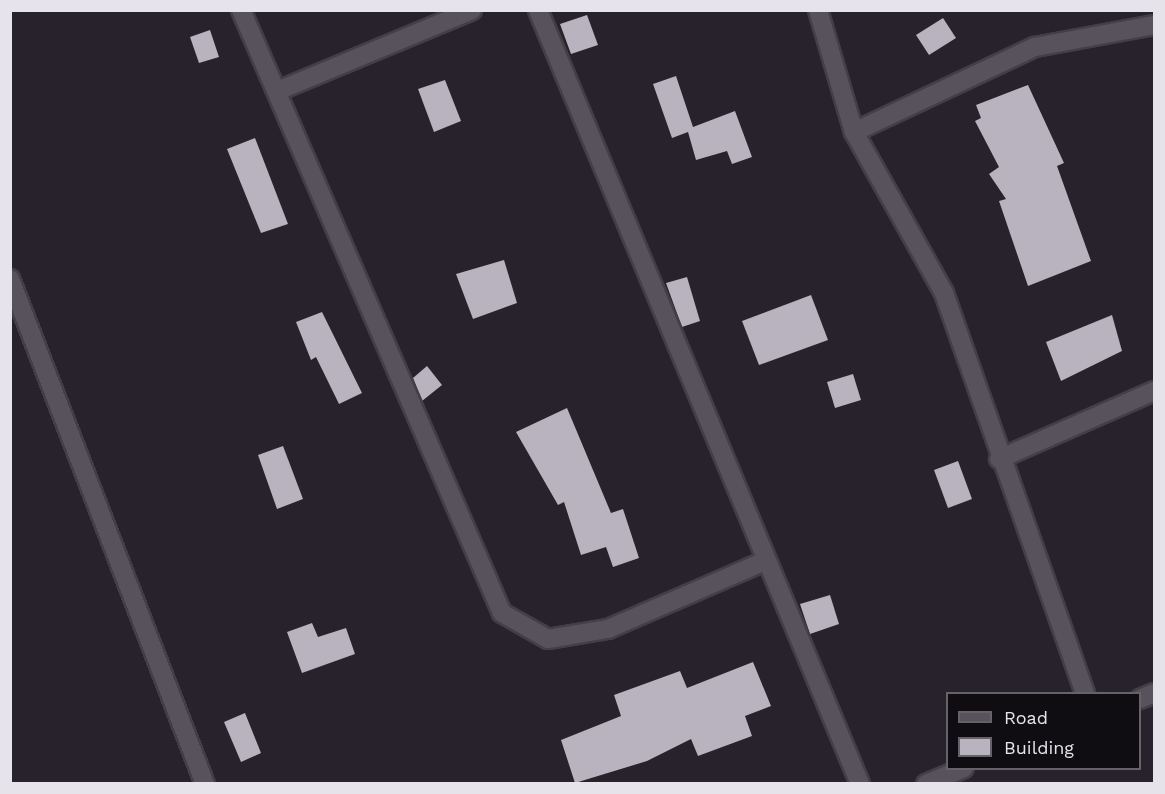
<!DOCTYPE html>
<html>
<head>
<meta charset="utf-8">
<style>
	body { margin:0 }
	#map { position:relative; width:1165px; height:794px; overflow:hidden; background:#28222c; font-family:"Work Sans",sans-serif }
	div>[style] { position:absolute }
	.building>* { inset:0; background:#b9b2bf }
	.roads { filter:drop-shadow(2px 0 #443f47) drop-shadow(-2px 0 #443f47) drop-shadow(0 2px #443f47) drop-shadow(0 -2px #443f47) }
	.minor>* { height:18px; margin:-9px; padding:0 9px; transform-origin:9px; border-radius:9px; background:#58525d }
	.tertiary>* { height:18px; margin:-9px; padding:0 9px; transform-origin:9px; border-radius:9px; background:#58525d }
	span { translate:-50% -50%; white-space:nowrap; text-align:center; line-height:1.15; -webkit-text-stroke:6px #0f0d11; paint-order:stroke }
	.frame { position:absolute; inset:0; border:12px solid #e7e3ea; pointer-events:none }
	.legend { position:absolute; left:946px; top:692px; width:195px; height:78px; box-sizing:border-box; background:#0f0d11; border:2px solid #656368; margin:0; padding:8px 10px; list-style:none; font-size:18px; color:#e7e3ea }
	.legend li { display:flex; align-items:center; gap:12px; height:30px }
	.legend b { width:30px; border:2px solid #656368 }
</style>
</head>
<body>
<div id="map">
	<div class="building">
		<div style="clip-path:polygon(587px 15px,598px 45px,571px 54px,560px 24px)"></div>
		<div style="clip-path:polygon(943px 18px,956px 38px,929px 55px,916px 35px)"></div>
		<div style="clip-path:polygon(210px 30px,219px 57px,199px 63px,190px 37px)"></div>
		<div style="clip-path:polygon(676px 76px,693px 127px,735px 111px,752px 157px,732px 164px,727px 151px,696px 160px,688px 132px,672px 138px,653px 84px)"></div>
		<div style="clip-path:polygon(445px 80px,461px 121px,434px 132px,418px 89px)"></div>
		<div style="clip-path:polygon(1028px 85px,1064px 163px,1057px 166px,1091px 261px,1028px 286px,999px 201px,1006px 199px,989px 174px,999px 167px,975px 121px,981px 118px,976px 105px)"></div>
		<div style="clip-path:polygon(255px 138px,288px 224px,261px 233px,227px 149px)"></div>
		<div style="clip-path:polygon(504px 260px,517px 303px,473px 319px,456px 274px)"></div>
		<div style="clip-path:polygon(687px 277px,700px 321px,682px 327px,666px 283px)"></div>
		<div style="clip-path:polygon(811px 295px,828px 340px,759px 365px,742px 321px)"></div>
		<div style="clip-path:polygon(322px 312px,362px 393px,339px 404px,316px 357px,311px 360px,296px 322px)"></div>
		<div style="clip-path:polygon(1112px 315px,1122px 351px,1061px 381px,1046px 342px)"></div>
		<div style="clip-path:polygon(427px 366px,442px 385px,422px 401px,413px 378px)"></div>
		<div style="clip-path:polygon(853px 374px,861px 400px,835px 408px,827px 382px)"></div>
		<div style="clip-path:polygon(567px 408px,611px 513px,623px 509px,639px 558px,613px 567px,606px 547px,581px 555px,564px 502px,558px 505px,516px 432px)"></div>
		<div style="clip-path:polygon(283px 446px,303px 499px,277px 509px,258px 455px)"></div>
		<div style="clip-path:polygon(958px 461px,972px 499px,948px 508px,934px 470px)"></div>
		<div style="clip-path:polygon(830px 595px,839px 624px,810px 634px,800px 604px)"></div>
		<div style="clip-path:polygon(312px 623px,318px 637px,346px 628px,355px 654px,302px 673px,287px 632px)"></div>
		<div style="clip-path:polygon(753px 662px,771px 706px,745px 716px,752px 736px,698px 756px,691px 739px,647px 761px,575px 783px,561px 740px,621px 716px,614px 695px,680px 671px,687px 688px)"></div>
		<div style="clip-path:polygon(245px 713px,261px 753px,241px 762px,224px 722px)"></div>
	</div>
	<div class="roads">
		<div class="minor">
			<div style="left:241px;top:10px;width:657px;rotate:66.6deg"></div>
			<div style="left:502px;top:613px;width:53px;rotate:29.5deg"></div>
			<div style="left:548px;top:639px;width:61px;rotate:-9.5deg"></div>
			<div style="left:608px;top:629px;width:171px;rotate:-23.4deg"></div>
			<div style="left:538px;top:10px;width:838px;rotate:67.41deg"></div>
			<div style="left:818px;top:10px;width:127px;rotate:73.6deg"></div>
			<div style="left:854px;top:132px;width:184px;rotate:60.8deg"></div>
			<div style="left:944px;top:293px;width:425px;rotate:70.6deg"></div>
			<div style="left:280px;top:90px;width:208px;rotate:-22.6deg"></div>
			<div style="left:854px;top:132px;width:200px;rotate:-25.2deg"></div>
			<div style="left:1035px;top:47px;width:121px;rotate:-10.5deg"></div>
			<div style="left:10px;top:279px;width:541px;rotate:68.89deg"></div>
			<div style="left:999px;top:459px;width:169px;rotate:-23.7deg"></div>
		</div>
		<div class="tertiary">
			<div style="left:1140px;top:699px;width:15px;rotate:-23deg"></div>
			<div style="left:926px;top:784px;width:41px;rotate:-22.8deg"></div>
		</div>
	</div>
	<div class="frame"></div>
	<ul class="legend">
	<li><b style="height:8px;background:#58525d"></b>Road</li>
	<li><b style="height:16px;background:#b9b2bf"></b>Building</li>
	</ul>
</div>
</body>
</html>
